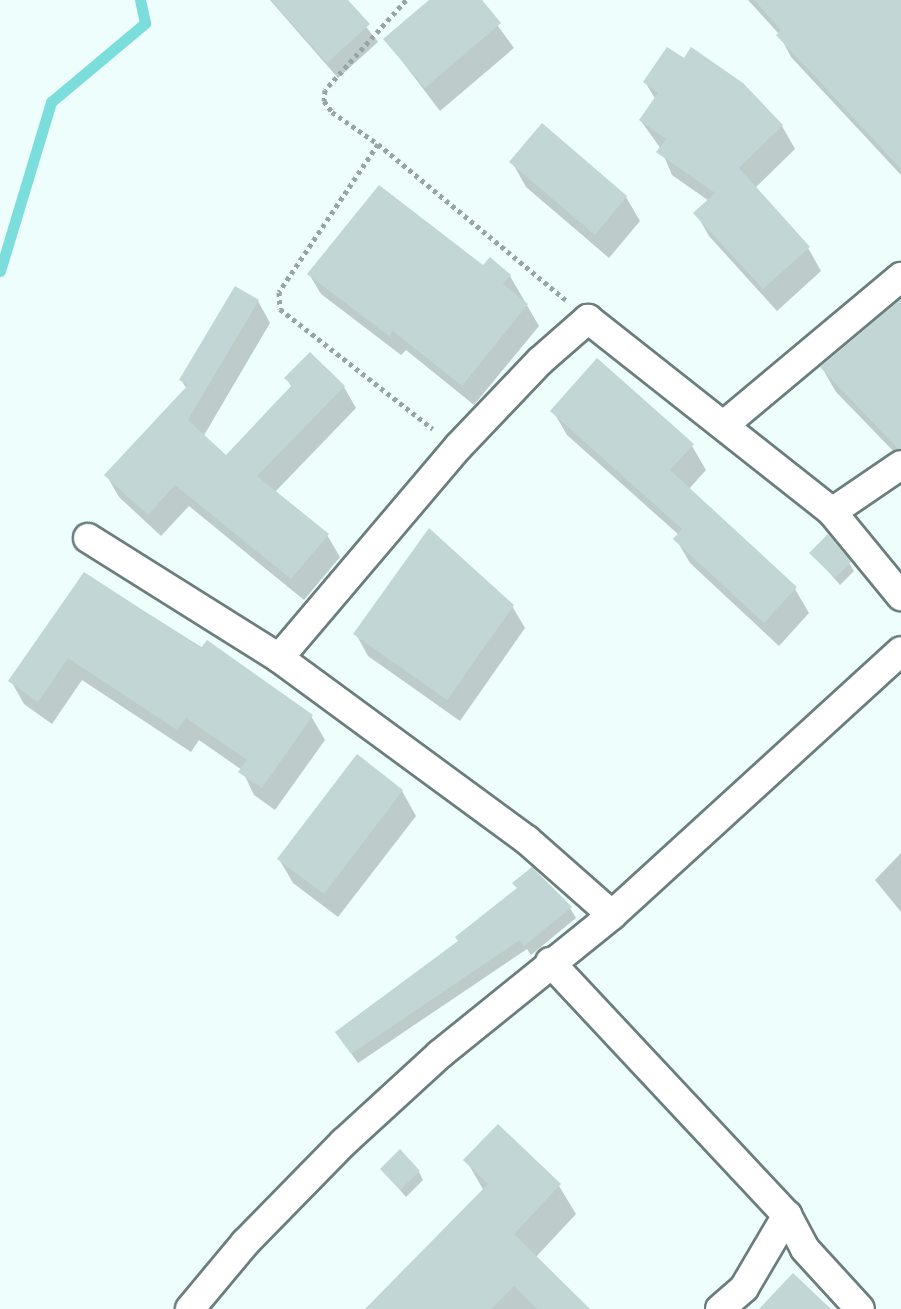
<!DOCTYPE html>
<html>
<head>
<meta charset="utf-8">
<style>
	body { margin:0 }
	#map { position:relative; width:901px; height:1309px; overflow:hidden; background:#edfefd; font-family:"Titillium Web",sans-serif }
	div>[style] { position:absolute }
	.shadow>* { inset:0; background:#0003 }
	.stream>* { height:11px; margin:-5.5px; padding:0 5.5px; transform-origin:5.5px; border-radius:5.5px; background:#7bdedc }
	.building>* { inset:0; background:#c1d6d5 }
	.path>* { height:5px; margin-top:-2.5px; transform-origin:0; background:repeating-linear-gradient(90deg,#97a5a4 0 4px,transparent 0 8px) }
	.roads { filter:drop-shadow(2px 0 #6a7e7d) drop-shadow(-2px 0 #6a7e7d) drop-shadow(0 2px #6a7e7d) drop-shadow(0 -2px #6a7e7d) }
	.minor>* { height:28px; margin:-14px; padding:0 14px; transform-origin:14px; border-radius:14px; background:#fff }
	span { translate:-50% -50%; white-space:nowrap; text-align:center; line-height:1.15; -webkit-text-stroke:6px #fff; paint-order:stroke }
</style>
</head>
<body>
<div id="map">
	<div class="shadow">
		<div style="clip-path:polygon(270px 0,345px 0,378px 42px,338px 78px)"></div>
		<div style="clip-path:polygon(432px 0,479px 0,514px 48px,440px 111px,386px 40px)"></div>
		<div style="clip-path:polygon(748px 0,901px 0,901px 175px,791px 57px,779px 34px)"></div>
		<div style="clip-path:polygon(684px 61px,742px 85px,782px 126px,795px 149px,754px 189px,808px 248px,821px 271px,777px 311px,709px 236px,696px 213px,709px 201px,672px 175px,661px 149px,641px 121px,656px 100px,645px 82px)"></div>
		<div style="clip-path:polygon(512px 162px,626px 197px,640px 221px,609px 258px,526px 187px)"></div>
		<div style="clip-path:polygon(484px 268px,510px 276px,539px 326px,474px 405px,406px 350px,401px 355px,321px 294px,309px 274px)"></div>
		<div style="clip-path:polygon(258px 301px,270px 323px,203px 437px,226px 458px,292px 388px,287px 379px,344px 387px,356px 408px,275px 492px,327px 535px,340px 557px,304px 600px,189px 506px,161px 536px,119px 497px,107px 476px,187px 389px,181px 380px)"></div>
		<div style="clip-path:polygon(901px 302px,901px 459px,836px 392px,822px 368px)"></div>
		<div style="clip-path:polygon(553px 411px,692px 446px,706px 470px,688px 490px,795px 589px,809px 613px,779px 646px,690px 563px,676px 539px,679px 535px,567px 435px)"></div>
		<div style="clip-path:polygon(812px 553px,849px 563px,854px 571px,840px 585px)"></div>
		<div style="clip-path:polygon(85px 574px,311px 716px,325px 740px,275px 810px,254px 795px,242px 770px,199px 740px,191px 752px,82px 680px,52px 724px,24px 704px,11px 681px)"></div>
		<div style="clip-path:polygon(512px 606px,525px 628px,460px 721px,368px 656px,356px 634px)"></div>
		<div style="clip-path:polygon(402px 791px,416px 816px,338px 917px,293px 883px,279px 859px)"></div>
		<div style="clip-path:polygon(901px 853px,901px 912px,875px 880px)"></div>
		<div style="clip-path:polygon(570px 908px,576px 918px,531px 955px,527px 949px,358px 1063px,343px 1042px)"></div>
		<div style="clip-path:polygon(466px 1160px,559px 1186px,576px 1214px,535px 1258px,587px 1309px,379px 1309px,484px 1191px)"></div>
		<div style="clip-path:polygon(382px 1169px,419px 1172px,423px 1180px,406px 1197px)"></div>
	</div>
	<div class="stream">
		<div style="left:0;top:271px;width:177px;rotate:-73.2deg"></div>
		<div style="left:51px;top:102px;width:123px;rotate:-40deg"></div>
		<div style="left:145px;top:23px;width:24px;rotate:-102deg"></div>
	</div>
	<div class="building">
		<div style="clip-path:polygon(271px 0,348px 0,370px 24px,327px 63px)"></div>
		<div style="clip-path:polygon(429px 0,482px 0,501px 23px,425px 88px,383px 39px)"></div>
		<div style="clip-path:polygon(754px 0,901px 0,901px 169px,776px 35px,781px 30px)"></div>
		<div style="clip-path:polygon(667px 47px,684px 58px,691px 47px,743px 83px,783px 125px,739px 168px,810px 247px,763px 289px,693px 213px,715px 193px,656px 152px,666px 139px,639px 120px,658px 93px,643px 82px)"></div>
		<div style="clip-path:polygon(542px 123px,627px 196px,595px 235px,509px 162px)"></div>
		<div style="clip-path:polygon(379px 185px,483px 265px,490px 257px,511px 275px,503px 284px,528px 304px,462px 386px,393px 331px,389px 336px,307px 274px)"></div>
		<div style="clip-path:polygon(235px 286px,259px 300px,188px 420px,226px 455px,292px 385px,284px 378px,310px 352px,345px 386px,257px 476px,329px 534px,291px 579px,175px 485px,148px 515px,104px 475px,188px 385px,179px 380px)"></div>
		<div style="clip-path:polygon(901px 299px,901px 448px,898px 449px,820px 367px)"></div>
		<div style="clip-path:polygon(597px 358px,694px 444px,670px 470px,797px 587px,764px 623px,673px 539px,682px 529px,550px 411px)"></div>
		<div style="clip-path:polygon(429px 528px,514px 605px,447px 700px,353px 634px)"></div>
		<div style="clip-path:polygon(828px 534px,851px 562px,835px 578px,809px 553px)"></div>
		<div style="clip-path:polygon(84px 572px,201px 648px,207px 640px,313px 715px,262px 788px,238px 772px,247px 760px,186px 718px,177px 730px,68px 658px,38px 702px,8px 681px)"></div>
		<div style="clip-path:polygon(357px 754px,403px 790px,324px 894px,277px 859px)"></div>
		<div style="clip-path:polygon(532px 867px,572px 907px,524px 946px,520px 940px,351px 1054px,335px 1032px,458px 941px,455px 937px,517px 888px,512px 883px)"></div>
		<div style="clip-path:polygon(498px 1124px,561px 1184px,514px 1234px,590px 1309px,537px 1309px,514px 1286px,491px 1309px,365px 1309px,488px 1184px,463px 1160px)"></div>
		<div style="clip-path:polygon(400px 1149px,420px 1171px,400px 1190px,380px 1169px)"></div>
		<div style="clip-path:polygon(793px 1273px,831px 1309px,759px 1309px)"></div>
	</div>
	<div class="path">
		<div style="left:406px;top:0;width:121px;rotate:132deg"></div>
		<div style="left:325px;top:90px;width:11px;rotate:95deg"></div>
		<div style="left:324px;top:101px;width:14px;rotate:54deg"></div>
		<div style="left:332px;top:112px;width:56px;rotate:34.8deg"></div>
		<div style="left:378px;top:144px;width:178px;rotate:123.8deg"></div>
		<div style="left:279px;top:292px;width:17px;rotate:87deg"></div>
		<div style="left:280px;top:309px;width:194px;rotate:38.1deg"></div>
		<div style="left:378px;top:144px;width:244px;rotate:39.7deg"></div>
	</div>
	<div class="roads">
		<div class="minor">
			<div style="left:724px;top:425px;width:231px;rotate:-39.9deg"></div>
			<div style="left:832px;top:512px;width:83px;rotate:-34.3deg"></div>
			<div style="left:88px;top:538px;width:226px;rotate:32.1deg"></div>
			<div style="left:279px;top:658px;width:308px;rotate:36.3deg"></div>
			<div style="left:527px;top:840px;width:113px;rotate:41.4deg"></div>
			<div style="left:279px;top:658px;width:277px;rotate:-49.7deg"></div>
			<div style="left:458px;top:447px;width:119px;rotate:-46.4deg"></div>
			<div style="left:540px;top:361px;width:64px;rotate:-41.2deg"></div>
			<div style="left:588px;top:319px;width:311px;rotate:38.3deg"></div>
			<div style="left:832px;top:512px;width:109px;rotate:50.6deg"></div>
			<div style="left:550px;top:962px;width:347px;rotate:46.9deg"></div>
			<div style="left:787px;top:1215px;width:38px;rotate:62deg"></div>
			<div style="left:805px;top:1249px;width:81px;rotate:47.5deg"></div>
			<div style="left:190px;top:1309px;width:86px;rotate:-50.2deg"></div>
			<div style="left:245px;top:1243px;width:141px;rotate:-45.6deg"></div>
			<div style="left:344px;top:1142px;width:130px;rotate:-42.5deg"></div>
			<div style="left:440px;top:1054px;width:221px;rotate:-38.9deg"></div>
			<div style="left:612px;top:915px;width:391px;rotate:-42.4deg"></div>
			<div style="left:720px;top:1309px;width:32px;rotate:-41deg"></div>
			<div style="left:744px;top:1288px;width:85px;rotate:-59.5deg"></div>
		</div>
	</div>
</div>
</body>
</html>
